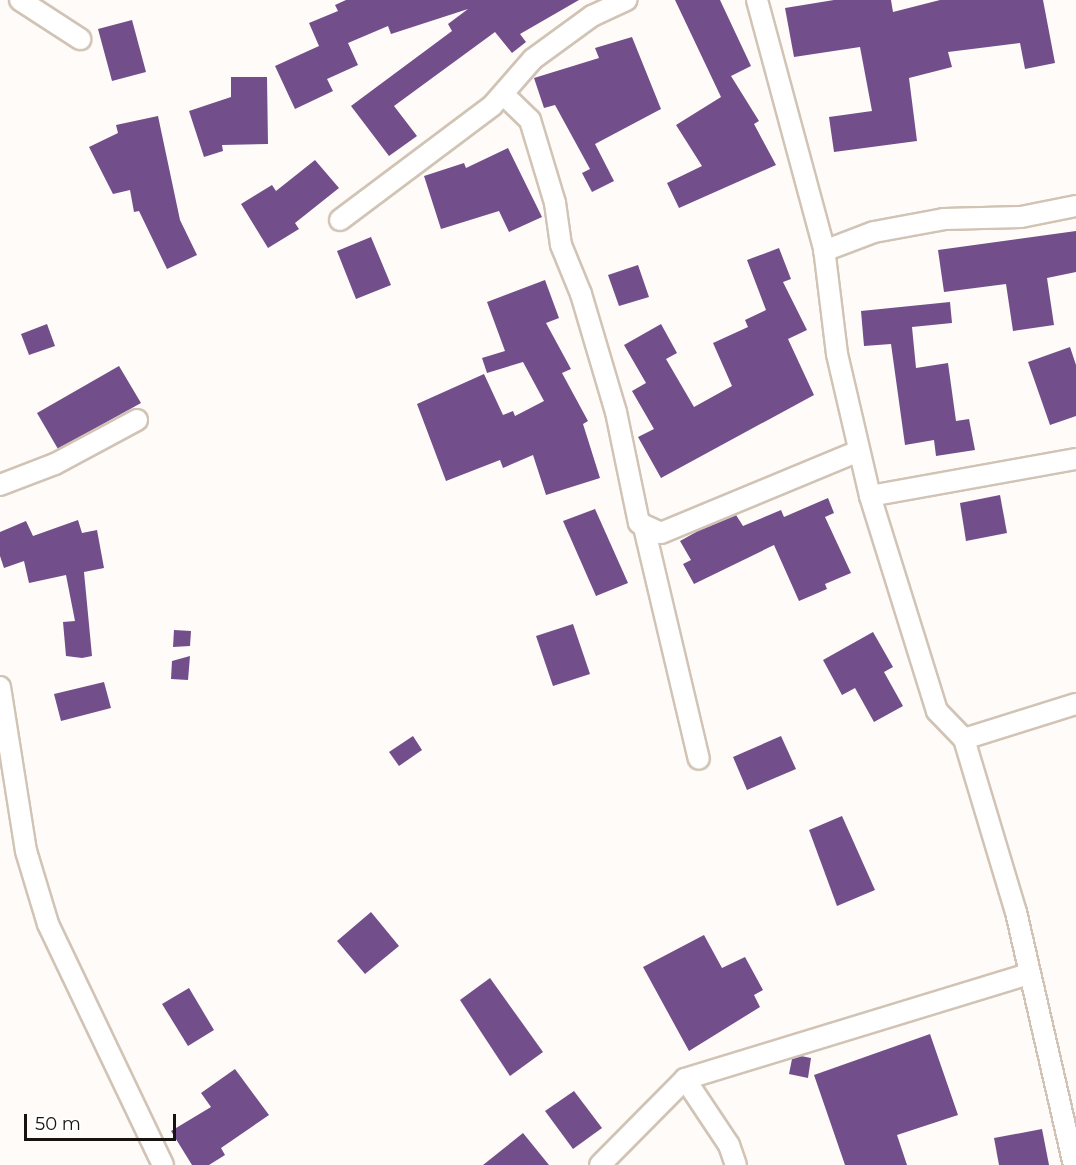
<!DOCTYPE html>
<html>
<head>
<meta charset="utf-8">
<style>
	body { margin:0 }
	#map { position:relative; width:1076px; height:1165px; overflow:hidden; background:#fefbf8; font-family:Montserrat,sans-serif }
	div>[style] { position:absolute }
	.building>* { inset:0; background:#724f8a }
	.roads { filter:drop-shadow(2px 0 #d1c3b5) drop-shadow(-2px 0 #d1c3b5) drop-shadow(0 2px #d1c3b5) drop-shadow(0 -2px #d1c3b5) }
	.minor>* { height:20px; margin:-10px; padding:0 10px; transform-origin:10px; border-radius:10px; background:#fff }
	span { translate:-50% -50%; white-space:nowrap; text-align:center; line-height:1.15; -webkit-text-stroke:6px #fff; paint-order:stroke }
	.scale { position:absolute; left:24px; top:1114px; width:152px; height:27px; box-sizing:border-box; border:3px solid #18130e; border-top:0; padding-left:8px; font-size:18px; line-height:21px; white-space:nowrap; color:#18130e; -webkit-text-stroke:4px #fff; paint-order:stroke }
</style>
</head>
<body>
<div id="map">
	<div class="building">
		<div style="clip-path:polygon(346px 0,579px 0,520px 34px,526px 42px,512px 53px,495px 32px,394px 106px,417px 136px,389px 156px,351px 106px,452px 31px,448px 24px,468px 9px,391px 34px,388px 26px,348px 43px,358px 65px,327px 79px,333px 91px,295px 109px,275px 66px,319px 46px,309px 23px,338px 11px,335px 5px)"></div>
		<div style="clip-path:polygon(675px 0,720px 0,751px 66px,731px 76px,759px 121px,754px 124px,776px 165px,679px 208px,667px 183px,702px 166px,676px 125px,721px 97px)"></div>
		<div style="clip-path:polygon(834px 0,891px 0,893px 12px,940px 0,1043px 0,1055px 63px,1025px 69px,1020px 43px,948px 52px,952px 67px,909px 78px,917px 141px,834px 152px,829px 117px,872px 111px,860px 47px,794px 57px,785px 8px)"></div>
		<div style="clip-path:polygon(132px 20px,146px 72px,112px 81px,98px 29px)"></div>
		<div style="clip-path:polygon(632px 37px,661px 109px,595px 144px,614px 181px,592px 192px,582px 173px,590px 169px,555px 105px,544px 108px,534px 78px,599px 58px,595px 48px)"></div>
		<div style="clip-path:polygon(231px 77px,267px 77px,268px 144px,222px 145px,223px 151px,204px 157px,189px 111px,231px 97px)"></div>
		<div style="clip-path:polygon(158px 116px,180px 220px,197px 255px,167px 269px,139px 211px,134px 212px,130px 190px,113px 194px,89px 147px,118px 133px,116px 125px)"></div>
		<div style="clip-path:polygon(508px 148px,542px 217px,509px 232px,499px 211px,441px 229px,424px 176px,464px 163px,466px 168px)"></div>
		<div style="clip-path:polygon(315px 160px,339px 188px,295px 223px,299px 229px,268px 248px,241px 204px,272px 185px,276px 191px)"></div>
		<div style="clip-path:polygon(1076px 231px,1076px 272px,1047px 278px,1054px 325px,1013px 331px,1006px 284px,944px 292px,938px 250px)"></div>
		<div style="clip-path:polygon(371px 237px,391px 285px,356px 299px,337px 251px)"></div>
		<div style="clip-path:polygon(779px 248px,791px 279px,783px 282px,807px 330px,788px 339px,814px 395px,661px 478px,638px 437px,654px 429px,632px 391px,646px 383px,624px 345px,661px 324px,677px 353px,666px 359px,694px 407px,732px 386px,713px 343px,748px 327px,745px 320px,766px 310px,747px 260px)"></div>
		<div style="clip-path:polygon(638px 265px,649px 297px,619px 306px,608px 275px)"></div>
		<div style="clip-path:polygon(545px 280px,559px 318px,546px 323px,571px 369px,562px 373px,588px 421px,583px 424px,600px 478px,546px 495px,533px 455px,503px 468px,500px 460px,446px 481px,417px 404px,484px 374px,503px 415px,513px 411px,515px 416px,544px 401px,523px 362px,487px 373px,482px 358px,505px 351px,487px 302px)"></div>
		<div style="clip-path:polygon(950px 302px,952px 323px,912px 327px,916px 368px,948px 363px,956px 421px,969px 419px,975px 450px,936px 456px,934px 440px,905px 445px,891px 344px,864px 346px,861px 311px)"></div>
		<div style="clip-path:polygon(47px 324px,55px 346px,29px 355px,21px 334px)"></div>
		<div style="clip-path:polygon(1070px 347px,1076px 365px,1076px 416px,1050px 425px,1028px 362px)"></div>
		<div style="clip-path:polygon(119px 366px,141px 403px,58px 449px,37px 413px)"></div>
		<div style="clip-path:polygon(1000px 495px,1007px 533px,966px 541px,960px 503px)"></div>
		<div style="clip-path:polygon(828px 498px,834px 513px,825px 517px,851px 573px,825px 584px,827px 589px,799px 601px,774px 545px,694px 584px,683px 564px,691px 560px,680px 541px,698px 531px,736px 515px,743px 526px,781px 510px,784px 517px)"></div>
		<div style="clip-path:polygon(595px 509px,628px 583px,596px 596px,563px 521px)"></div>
		<div style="clip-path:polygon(78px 520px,82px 533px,97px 530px,104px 568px,84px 572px,92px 656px,82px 658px,66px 656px,63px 622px,75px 621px,66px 575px,29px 583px,24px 561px,4px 568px,0 556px,0 532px,26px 521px,33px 536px)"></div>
		<div style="clip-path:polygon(573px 624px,590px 674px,553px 686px,536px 636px)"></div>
		<div style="clip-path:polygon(174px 630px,191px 631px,190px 646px,173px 647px)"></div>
		<div style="clip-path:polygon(873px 632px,893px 667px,884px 672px,903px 706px,874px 722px,855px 688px,842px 695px,823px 660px)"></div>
		<div style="clip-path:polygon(190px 656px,188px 680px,171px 679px,172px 661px)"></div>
		<div style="clip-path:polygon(104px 682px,111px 708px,61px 721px,54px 694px)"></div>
		<div style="clip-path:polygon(413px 736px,422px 750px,399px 766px,389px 752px)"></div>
		<div style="clip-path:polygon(781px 736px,796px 769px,747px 790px,733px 757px)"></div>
		<div style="clip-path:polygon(842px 816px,875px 890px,837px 906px,809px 830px)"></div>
		<div style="clip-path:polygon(371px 912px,399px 946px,365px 974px,337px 941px)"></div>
		<div style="clip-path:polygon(704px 935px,722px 968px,745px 957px,763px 990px,754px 995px,760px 1007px,689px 1051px,643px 967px)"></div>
		<div style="clip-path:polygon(490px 978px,543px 1052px,510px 1076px,460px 1000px)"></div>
		<div style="clip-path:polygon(189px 988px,214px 1030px,188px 1046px,162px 1004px)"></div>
		<div style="clip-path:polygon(930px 1034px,958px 1115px,897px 1135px,907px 1165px,845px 1165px,814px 1075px)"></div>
		<div style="clip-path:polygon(801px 1056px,811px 1058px,808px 1078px,789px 1074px,792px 1059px)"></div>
		<div style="clip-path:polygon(235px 1069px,269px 1115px,221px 1148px,225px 1155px,209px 1165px,192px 1165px,171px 1131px,211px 1107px,201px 1093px)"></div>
		<div style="clip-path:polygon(574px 1091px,602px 1128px,573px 1149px,545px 1111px)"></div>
		<div style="clip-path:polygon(1042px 1129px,1049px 1165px,999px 1165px,994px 1138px)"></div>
		<div style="clip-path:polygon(523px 1133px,549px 1165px,483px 1165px)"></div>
	</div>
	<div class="roads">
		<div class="minor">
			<div style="left:20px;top:0;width:72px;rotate:33deg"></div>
			<div style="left:757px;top:0;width:257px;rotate:74.9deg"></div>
			<div style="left:824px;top:248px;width:107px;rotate:83deg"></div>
			<div style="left:837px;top:354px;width:146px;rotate:76.9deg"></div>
			<div style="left:870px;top:496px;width:225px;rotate:72.7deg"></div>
			<div style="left:937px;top:711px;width:39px;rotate:46deg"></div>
			<div style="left:964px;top:739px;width:181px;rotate:73.3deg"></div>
			<div style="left:1016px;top:912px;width:260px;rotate:77.1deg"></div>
			<div style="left:503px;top:94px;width:37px;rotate:44deg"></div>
			<div style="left:530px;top:120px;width:87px;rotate:73.2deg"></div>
			<div style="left:555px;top:203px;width:42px;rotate:81.9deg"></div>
			<div style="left:561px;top:245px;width:53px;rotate:67.8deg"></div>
			<div style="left:581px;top:294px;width:123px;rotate:73.5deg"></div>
			<div style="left:616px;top:412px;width:113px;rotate:78.3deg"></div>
			<div style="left:639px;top:523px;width:24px;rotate:24deg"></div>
			<div style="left:661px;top:533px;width:214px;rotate:-22.5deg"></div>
			<div style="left:340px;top:220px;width:190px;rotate:-36.9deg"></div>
			<div style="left:492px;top:106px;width:62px;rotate:-48.9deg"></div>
			<div style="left:533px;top:59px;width:73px;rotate:-36.1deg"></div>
			<div style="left:592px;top:16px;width:38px;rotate:-25deg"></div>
			<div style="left:824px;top:251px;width:53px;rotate:-20.8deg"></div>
			<div style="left:874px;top:232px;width:71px;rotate:-10.5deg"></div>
			<div style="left:944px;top:219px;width:77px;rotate:-1.5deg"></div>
			<div style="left:1021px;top:217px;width:56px;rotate:-11.3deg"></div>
			<div style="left:0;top:485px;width:59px;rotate:-20.9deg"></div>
			<div style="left:55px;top:464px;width:93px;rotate:-28.2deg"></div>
			<div style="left:870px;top:496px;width:209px;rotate:-10.2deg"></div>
			<div style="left:644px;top:527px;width:238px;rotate:76.7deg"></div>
			<div style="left:0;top:687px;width:166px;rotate:81deg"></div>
			<div style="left:26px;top:851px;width:76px;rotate:73.2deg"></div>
			<div style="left:48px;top:924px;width:267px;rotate:64.5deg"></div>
			<div style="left:964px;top:739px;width:117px;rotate:-17.4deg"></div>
			<div style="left:685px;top:1079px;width:79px;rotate:56.3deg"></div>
			<div style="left:729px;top:1145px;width:21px;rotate:71deg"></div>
			<div style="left:600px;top:1165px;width:121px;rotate:-45.3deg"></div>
			<div style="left:685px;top:1079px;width:360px;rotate:-17deg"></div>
		</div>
	</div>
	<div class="scale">50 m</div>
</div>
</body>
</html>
